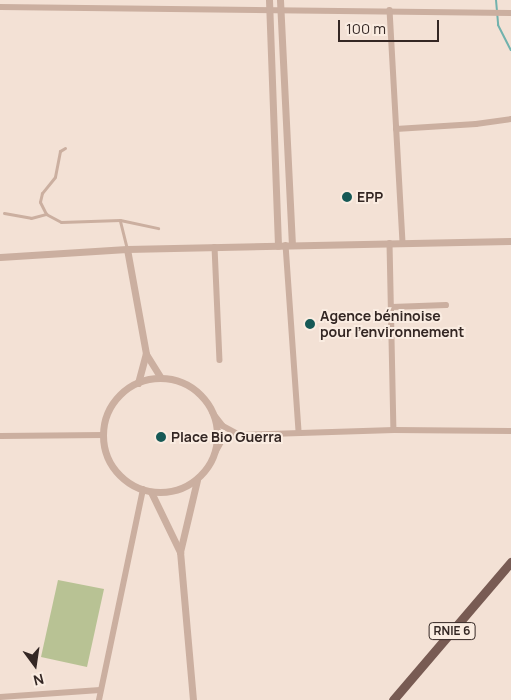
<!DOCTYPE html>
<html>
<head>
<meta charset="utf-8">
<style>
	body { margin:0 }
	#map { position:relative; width:511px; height:700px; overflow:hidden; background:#f3e1d5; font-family:Manrope,sans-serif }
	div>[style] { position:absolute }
	.green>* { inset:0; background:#b8c294 }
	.stream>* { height:2px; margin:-1px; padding:0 1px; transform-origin:1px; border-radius:1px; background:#71b2ad }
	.service>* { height:3px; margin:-1.5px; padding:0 1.5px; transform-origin:1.5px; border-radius:1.5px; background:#cbafa0 }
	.minor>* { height:5.5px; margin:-2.75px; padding:0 2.75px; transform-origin:2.75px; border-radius:2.75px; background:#cbafa0 }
	.tertiary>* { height:7px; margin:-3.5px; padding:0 3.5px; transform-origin:3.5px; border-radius:3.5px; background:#cbafa0 }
	.tertiary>.ring { margin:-3.5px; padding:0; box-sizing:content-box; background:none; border:7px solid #cbafa0; border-radius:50% }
	.primary>* { height:9px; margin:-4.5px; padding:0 4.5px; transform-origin:4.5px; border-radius:4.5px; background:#785b53 }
	.dots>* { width:14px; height:14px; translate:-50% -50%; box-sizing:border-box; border:2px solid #faece1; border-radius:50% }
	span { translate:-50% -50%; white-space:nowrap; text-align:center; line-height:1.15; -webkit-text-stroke:4px #faece1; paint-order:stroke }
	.shield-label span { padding:1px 4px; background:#faece1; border:1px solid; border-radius:4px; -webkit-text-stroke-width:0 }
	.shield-label { font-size:12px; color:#342724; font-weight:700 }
	.poi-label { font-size:14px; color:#342724; font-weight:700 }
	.left { translate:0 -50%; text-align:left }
	.north { position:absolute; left:10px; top:640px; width:50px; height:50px; -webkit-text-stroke:4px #faece1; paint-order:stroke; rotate:166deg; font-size:14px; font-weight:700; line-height:20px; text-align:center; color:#342724 }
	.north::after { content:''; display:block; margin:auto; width:18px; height:22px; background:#342724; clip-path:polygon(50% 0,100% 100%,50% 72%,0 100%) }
	.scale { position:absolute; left:338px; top:20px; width:101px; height:22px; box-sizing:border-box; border:2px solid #342724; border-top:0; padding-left:6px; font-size:15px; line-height:18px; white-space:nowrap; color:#342724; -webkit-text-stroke:4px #faece1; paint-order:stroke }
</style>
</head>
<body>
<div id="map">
	<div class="green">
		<div style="clip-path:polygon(58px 580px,104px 589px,87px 667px,41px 657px)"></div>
	</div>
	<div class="stream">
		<div style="left:496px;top:0;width:25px;rotate:85deg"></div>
		<div style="left:498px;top:25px;width:28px;rotate:63deg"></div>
	</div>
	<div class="service">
		<div style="left:65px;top:148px;width:6px;rotate:149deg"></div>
		<div style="left:60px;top:151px;width:26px;rotate:101deg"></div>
		<div style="left:55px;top:177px;width:21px;rotate:129deg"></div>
		<div style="left:42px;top:193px;width:9px;rotate:103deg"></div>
		<div style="left:40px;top:202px;width:13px;rotate:63deg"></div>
		<div style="left:46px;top:214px;width:17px;rotate:28deg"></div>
		<div style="left:61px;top:222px;width:59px;rotate:-1.9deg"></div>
		<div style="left:120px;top:220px;width:39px;rotate:12deg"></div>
		<div style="left:4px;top:213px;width:27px;rotate:10deg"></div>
		<div style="left:31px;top:218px;width:16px;rotate:-15deg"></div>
		<div style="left:120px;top:221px;width:29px;rotate:76deg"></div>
	</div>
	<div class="minor">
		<div style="left:0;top:7px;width:511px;rotate:0.67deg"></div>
		<div style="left:390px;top:10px;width:233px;rotate:86.8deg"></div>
		<div style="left:396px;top:129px;width:80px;rotate:-3.6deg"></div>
		<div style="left:476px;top:124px;width:35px;rotate:-8deg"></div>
		<div style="left:390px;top:243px;width:187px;rotate:88.8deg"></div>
		<div style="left:286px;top:245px;width:187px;rotate:86deg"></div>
		<div style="left:215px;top:247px;width:113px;rotate:87.5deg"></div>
		<div style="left:392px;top:307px;width:54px;rotate:-2.1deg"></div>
		<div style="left:213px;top:413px;width:16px;rotate:52deg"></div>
		<div style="left:223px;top:426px;width:19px;rotate:28deg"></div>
		<div style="left:0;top:436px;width:103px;rotate:-0.6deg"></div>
		<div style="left:215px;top:453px;width:13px;rotate:-61deg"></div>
		<div style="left:221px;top:442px;width:9px;rotate:-32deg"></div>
		<div style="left:229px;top:437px;width:11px;rotate:-10deg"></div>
		<div style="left:240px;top:435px;width:154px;rotate:-1.9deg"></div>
		<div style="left:394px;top:430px;width:117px;rotate:0.5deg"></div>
		<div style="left:0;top:697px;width:100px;rotate:-4deg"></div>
		<div style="left:99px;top:700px;width:215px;rotate:-78.2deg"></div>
	</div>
	<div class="tertiary">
		<div style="left:269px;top:0;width:246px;rotate:87.9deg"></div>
		<div style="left:280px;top:0;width:245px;rotate:87.2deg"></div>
		<div style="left:127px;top:249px;width:107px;rotate:79.7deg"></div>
		<div style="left:146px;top:354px;width:28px;rotate:58deg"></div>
		<div style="left:0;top:257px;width:127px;rotate:-3.6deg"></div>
		<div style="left:127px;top:249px;width:384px;rotate:-1.2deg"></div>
		<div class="ring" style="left:103px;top:378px;width:107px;height:107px"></div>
		<div style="left:138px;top:383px;width:30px;rotate:-75deg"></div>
		<div style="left:151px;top:492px;width:67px;rotate:64.2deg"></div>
		<div style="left:193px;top:700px;width:149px;rotate:-95deg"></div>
		<div style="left:180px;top:552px;width:74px;rotate:-76.7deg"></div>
	</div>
	<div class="primary">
		<div style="left:393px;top:700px;width:182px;rotate:-49.5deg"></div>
	</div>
	<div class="dots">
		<div style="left:347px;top:197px;background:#165956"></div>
		<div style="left:310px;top:324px;background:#165956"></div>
		<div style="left:161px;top:437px;background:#165956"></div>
	</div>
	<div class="shield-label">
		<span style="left:452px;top:631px">RNIE 6</span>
	</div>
	<div class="poi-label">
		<span class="left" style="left:357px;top:197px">EPP</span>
		<span class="left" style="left:320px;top:324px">Agence béninoise<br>pour l'environnement</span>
		<span class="left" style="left:171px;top:437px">Place Bio Guerra</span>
	</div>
	<div class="north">N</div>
	<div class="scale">100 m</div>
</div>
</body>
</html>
